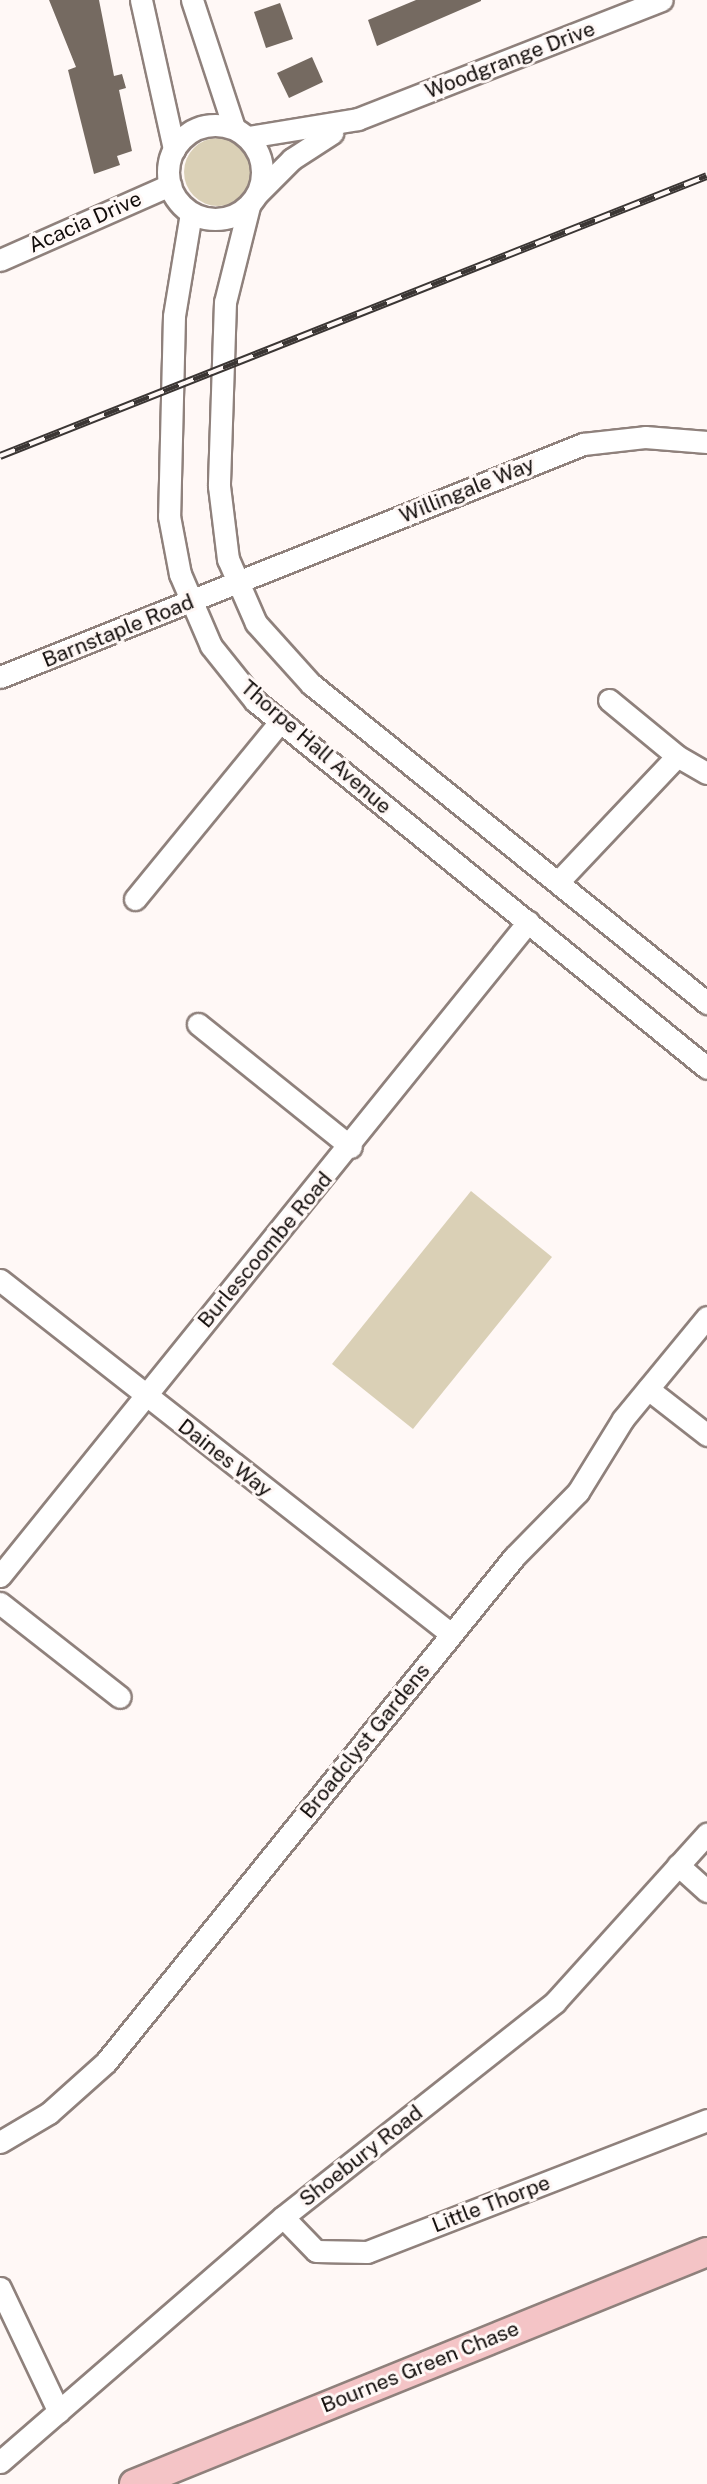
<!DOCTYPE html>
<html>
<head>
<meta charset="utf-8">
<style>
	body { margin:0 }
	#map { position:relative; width:707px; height:2484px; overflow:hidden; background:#fff8f6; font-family:"Public Sans",sans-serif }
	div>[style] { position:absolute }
	.green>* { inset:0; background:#dad0b6 }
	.round { border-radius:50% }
	.building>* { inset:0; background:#756a61 }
	.roads { filter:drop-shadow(2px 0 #8f817c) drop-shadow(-2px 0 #8f817c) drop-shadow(0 2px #8f817c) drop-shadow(0 -2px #8f817c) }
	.minor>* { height:21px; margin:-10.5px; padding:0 10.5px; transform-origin:10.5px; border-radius:10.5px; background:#fff }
	.minor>.ring { margin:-10.5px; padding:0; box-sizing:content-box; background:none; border:21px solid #fff; border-radius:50% }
	.major>* { height:28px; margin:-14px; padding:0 14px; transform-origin:14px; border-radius:14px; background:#f4c4c6 }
	.rail>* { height:8px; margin-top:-4px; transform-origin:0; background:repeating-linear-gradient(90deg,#fff8f6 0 16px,#3b3634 0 32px); box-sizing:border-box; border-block:2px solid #3b3634 }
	span { translate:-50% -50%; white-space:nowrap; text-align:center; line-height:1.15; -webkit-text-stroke:6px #fff8f6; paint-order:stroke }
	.street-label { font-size:21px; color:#110c0a }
</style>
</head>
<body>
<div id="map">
	<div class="green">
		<div class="round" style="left:184px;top:138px;width:68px;height:68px"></div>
		<div style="clip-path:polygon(471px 1191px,552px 1257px,413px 1429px,332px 1364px)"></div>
	</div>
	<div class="building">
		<div style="clip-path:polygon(49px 0,99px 0,114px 76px,122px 74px,126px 88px,119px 90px,132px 151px,117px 156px,120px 165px,94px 174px,68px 70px,76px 67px)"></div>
		<div style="clip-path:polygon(416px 0,481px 0,481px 1px,377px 46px,368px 20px)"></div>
		<div style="clip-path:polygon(280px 3px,293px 39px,266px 48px,254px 12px)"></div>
		<div style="clip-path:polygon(312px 57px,323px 82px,289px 98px,277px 73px)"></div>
	</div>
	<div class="roads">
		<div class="minor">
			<div style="left:141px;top:0;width:153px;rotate:77.5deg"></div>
			<div style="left:192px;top:0;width:135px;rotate:71.8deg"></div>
			<div class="ring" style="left:168px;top:125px;width:73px;height:73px"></div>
			<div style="left:248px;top:137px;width:111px;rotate:-9.3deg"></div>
			<div style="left:358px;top:119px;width:326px;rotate:-21.4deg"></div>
			<div style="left:257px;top:194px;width:49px;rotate:-45deg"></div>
			<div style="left:292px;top:159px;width:48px;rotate:-33deg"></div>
			<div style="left:249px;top:206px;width:99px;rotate:104deg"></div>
			<div style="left:225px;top:302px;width:184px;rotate:91.9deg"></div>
			<div style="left:219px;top:486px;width:74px;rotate:83deg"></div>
			<div style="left:228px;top:559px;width:70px;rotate:66.4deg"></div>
			<div style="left:256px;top:623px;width:82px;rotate:48deg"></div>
			<div style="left:311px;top:684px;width:509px;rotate:38.85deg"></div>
			<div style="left:191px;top:213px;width:104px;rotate:99.4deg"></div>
			<div style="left:174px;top:316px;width:200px;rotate:91.4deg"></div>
			<div style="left:169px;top:516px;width:59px;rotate:79.3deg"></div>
			<div style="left:180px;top:574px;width:78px;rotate:66.7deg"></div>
			<div style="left:211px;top:646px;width:70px;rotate:51.3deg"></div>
			<div style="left:255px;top:701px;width:582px;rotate:39.07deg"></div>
			<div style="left:0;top:260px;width:186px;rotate:-23.8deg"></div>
			<div style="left:0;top:677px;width:628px;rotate:-21.78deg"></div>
			<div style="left:583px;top:444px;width:62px;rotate:-6.4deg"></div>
			<div style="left:645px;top:437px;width:62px;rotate:4.6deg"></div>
			<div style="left:609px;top:700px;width:88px;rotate:39.5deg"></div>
			<div style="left:558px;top:882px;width:173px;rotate:-46.6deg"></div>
			<div style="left:677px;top:756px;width:34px;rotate:30deg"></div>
			<div style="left:135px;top:899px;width:229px;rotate:-50.7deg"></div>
			<div style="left:198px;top:1024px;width:196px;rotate:38.8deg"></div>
			<div style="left:0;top:1280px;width:573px;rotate:38.13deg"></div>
			<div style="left:648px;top:1389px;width:75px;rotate:37.9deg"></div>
			<div style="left:0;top:1576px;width:841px;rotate:-51.08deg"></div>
			<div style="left:0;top:1603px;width:152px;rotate:38.1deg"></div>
			<div style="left:678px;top:1865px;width:39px;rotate:42deg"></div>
			<div style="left:0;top:2142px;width:57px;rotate:-30.6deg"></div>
			<div style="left:49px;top:2113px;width:76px;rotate:-41.8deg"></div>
			<div style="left:106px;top:2062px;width:649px;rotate:-51.06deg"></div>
			<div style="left:514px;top:1557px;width:91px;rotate:-45.4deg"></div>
			<div style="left:578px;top:1492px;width:86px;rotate:-58.3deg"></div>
			<div style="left:623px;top:1419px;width:132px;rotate:-50.5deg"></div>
			<div style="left:283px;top:2217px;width:47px;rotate:45.9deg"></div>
			<div style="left:316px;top:2251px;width:51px;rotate:1.1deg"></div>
			<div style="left:367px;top:2252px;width:365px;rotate:-21.2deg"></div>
			<div style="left:0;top:2288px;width:137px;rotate:64.6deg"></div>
			<div style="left:0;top:2462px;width:374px;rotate:-40.9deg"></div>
			<div style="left:283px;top:2217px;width:347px;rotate:-38.3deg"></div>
			<div style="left:555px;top:2002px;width:227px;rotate:-47.9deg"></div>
		</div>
		<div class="major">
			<div style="left:134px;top:2484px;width:618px;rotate:-22.04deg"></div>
		</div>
	</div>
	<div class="rail">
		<div style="left:0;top:456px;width:760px;rotate:-21.61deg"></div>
	</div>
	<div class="street-label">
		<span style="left:510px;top:60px;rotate:-21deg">Woodgrange Drive</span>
		<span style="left:85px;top:222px;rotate:-24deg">Acacia Drive</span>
		<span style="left:467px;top:490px;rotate:-22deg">Willingale Way</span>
		<span style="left:118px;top:631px;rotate:-22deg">Barnstaple Road</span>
		<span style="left:316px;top:747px;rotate:41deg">Thorpe Hall Avenue</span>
		<span style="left:265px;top:1250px;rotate:-50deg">Burlescoombe Road</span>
		<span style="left:225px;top:1458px;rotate:38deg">Daines Way</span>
		<span style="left:365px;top:1741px;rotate:-51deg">Broadclyst Gardens</span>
		<span style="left:361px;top:2156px;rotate:-38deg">Shoebury Road</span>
		<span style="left:491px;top:2204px;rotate:-21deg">Little Thorpe</span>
		<span style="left:420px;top:2367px;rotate:-22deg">Bournes Green Chase</span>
	</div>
</div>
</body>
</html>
